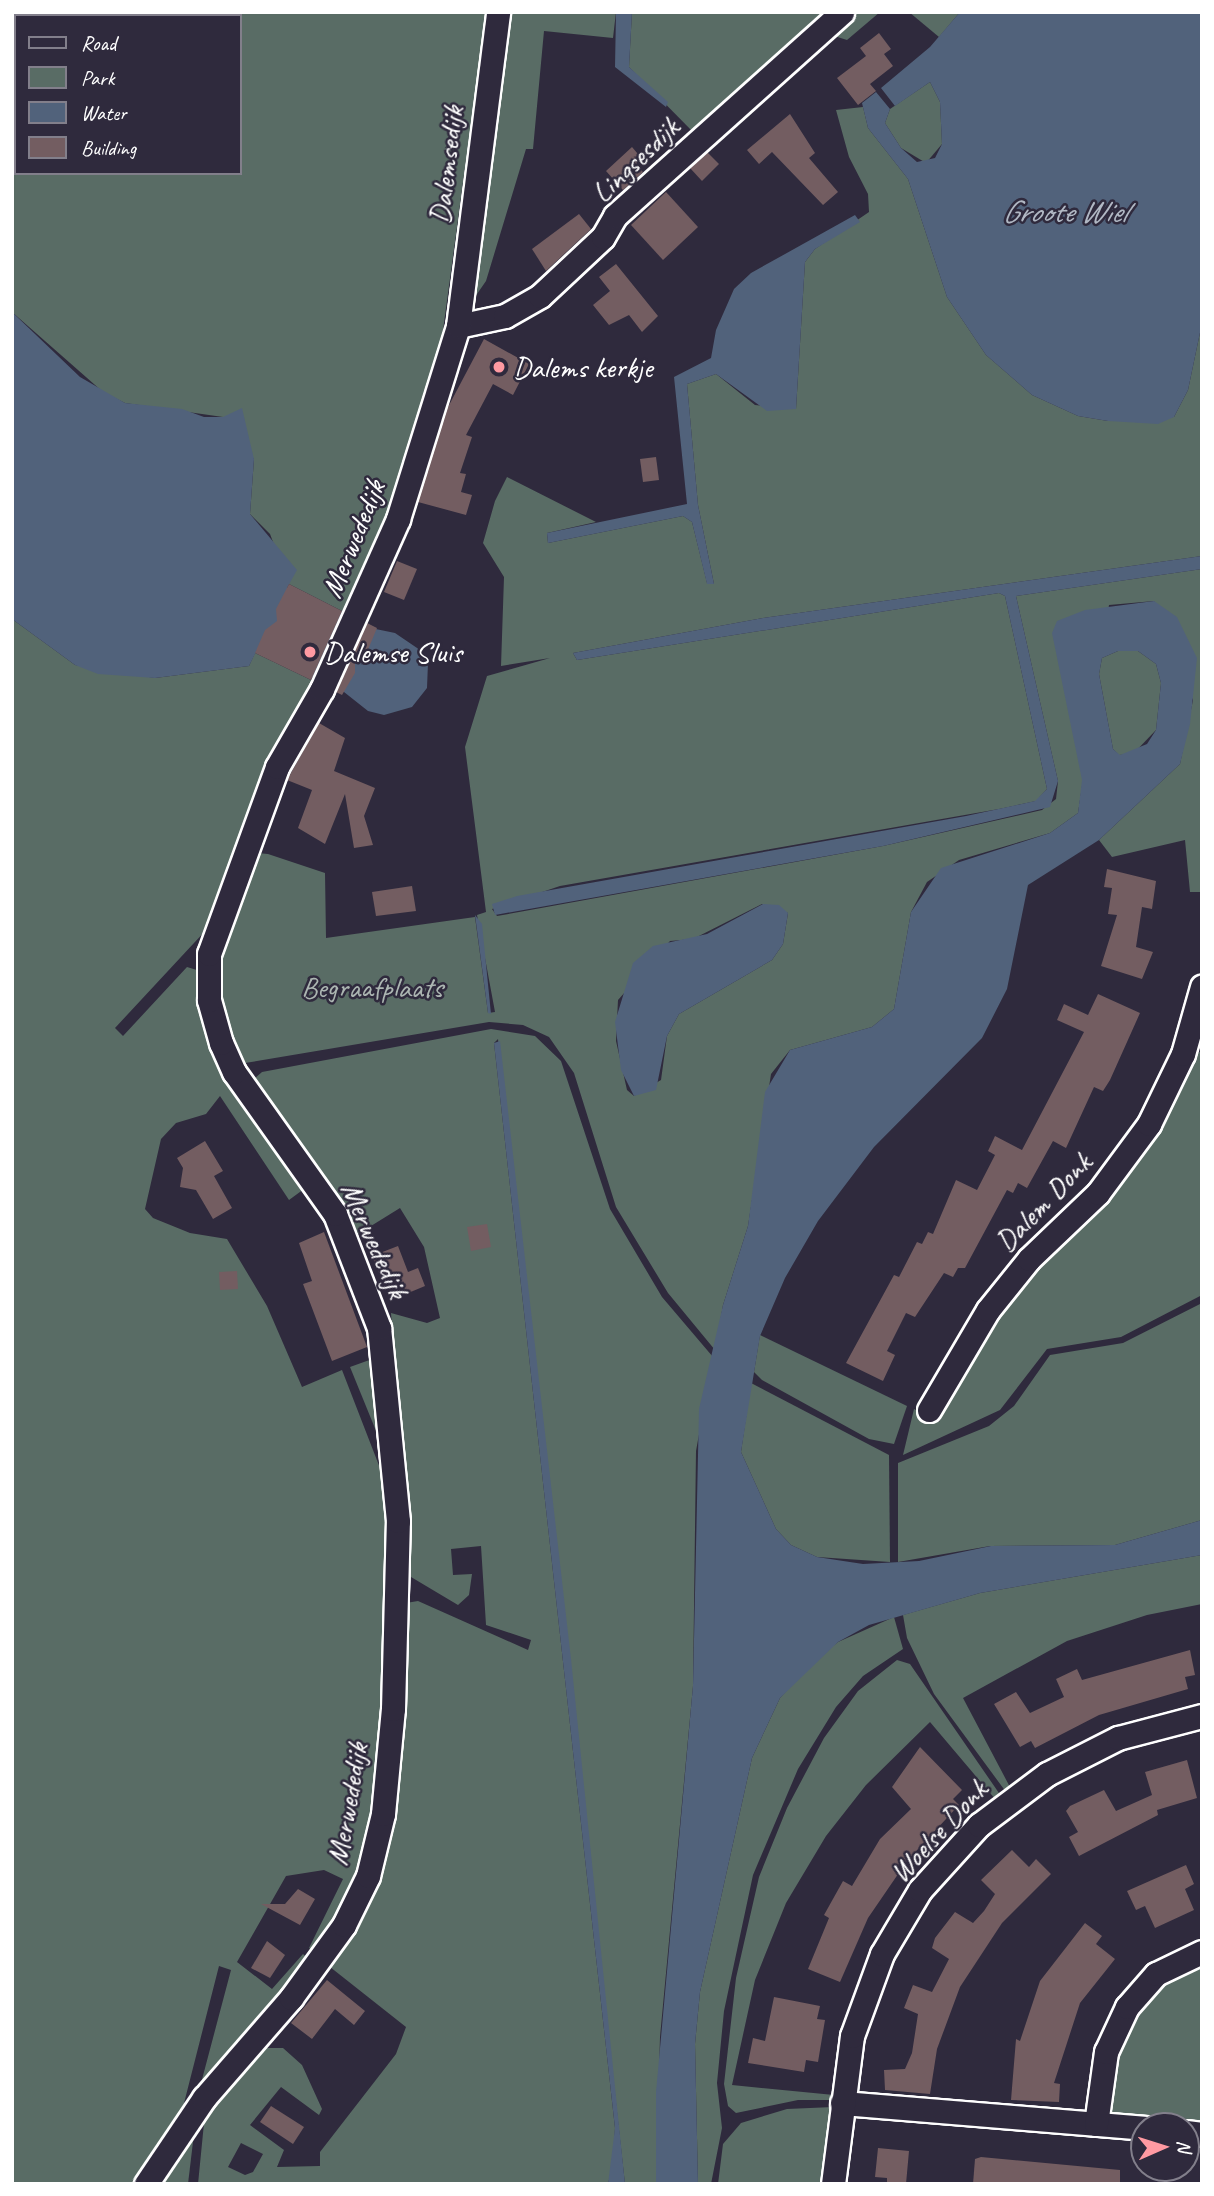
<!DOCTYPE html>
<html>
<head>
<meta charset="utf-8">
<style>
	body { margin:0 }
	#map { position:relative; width:1214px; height:2196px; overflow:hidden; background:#2f2a3d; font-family:Caveat,sans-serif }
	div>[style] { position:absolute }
	.green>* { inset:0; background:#596c65 }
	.water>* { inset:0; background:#51627b }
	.building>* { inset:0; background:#735d61 }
	.roads { filter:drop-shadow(2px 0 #fff) drop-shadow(-2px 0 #fff) drop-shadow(0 2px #fff) drop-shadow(0 -2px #fff) }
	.minor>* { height:23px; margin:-11.5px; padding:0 11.5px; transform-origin:11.5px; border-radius:11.5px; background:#2f2a3d }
	.dots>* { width:19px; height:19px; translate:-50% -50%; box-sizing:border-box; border:4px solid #2f2a3d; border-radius:50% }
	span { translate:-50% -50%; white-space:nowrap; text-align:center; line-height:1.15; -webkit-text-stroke:5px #2f2a3d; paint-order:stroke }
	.street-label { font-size:30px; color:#fff }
	.poi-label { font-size:30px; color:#fff }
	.left { translate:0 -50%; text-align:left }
	.park-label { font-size:30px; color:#acb6b2 }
	.water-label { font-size:32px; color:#b1b8c4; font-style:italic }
	.frame { position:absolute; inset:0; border:14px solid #fff; pointer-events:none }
	.legend { position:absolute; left:14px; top:14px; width:228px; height:161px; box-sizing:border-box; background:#2f2a3d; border:2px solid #827f8b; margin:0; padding:9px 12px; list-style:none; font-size:21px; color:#fff }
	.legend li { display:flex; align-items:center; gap:14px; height:35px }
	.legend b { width:35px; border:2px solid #827f8b }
	.north { position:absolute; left:1130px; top:2112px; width:70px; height:70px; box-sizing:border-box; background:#2f2a3d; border:2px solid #827f8b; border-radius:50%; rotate:87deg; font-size:19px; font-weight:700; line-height:28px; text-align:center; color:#fff }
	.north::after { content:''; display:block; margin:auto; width:24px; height:32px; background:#ff9aa2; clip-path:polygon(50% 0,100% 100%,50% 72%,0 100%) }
</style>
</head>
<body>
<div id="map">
	<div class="green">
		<div style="clip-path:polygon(evenodd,12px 12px,486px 12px,441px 345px,367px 576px,348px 614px,289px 584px,270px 534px,250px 514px,254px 459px,223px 417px,125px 403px,103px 392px,12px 312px,12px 12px,16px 16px,240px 16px,240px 173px,16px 173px,16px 16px)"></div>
		<div style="clip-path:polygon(502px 12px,616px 12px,613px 38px,544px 31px,533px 149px,526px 149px,486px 281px,468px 307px)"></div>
		<div style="clip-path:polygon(632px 12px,832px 12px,695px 134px,629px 67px)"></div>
		<div style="clip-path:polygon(851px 12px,880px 12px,847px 40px,828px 34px)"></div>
		<div style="clip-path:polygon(909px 12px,960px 12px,939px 37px)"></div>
		<div style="clip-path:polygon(930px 82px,940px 102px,942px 144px,926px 163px,901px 148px,885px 123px,890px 109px)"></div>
		<div style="clip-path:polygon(evenodd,863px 107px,868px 128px,908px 179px,947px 297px,986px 355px,1032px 395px,1078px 416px,1108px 421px,1174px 417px,1188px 390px,1202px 323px,1202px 556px,763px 618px,573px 653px,577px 660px,999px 593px,1005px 596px,1047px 789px,1036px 801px,999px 809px,560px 886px,492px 909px,497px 916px,883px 846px,1042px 810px,1056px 799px,1058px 781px,1016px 596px,1202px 569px,1202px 892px,1190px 892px,1185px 840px,1112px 857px,1099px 840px,1180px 764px,1193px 700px,1154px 601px,1109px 605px,1078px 813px,1050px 833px,959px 860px,927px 882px,911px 912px,894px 1009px,872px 1027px,790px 1050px,771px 1074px,748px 1226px,723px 1305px,715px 1350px,668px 1293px,616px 1207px,574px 1073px,549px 1037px,523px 1025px,489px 1022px,245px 1063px,222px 1017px,217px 965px,257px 853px,268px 854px,325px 873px,326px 938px,475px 917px,488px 1013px,495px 1012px,477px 915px,486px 912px,465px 747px,487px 676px,550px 658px,501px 666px,504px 577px,483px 543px,495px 501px,507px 477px,596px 522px,547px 533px,548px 543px,683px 516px,692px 522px,707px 583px,714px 584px,698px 505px,687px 384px,716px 374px,755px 405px,796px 409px,805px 262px,815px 249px,869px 212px,868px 194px,849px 157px,836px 110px,863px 107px,762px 904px,788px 913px,783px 944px,772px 960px,679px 1014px,667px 1036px,661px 1080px,634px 1096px,627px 1090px,616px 1041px,618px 1000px,670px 941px,693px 939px,762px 904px)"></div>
		<div style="clip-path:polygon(12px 619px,75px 665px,155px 678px,249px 666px,255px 653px,313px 681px,270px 765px,207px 929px,115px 1028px,123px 1036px,187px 967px,200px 971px,205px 1015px,304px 1189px,289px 1200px,220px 1096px,206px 1114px,176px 1123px,161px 1139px,145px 1209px,153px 1218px,190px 1233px,227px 1239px,267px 1306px,302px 1387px,342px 1370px,385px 1481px,389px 1601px,376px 1801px,356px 1885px,317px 1953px,309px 1948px,343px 1879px,324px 1870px,286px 1876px,237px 1962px,272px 1989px,303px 1954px,311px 1961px,200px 2087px,231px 1970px,219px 1966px,181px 2115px,137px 2184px,12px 2184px)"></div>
		<div style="clip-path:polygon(1118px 651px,1138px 651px,1156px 664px,1161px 683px,1156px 730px,1133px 754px,1119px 755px,1113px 749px,1099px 674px,1102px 658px)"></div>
		<div style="clip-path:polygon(evenodd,491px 1029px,535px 1036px,561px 1061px,610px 1209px,662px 1297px,713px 1357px,696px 1451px,693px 1686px,660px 2037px,656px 2184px,625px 2184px,498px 1039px,494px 1043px,615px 2128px,613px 2162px,608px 2184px,198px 2184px,205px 2113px,256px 2048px,283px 2048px,302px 2065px,322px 2109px,319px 2115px,281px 2087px,250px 2125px,284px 2150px,277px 2167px,320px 2166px,320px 2152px,396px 2054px,406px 2027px,325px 1963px,391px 1824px,401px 1761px,406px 1603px,418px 1601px,528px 1650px,531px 1640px,486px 1625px,481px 1546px,451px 1549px,453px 1575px,472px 1574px,469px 1595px,458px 1605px,411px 1577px,391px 1313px,427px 1323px,440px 1318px,424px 1247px,400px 1208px,358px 1234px,254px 1079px,262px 1072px,491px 1029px,241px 2143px,263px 2154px,253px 2172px,245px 2175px,228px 2167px,241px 2143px)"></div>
		<div style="clip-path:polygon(1202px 1051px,1202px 1295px,1121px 1337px,1047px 1349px,1000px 1410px,903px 1455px,914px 1409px,939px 1422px,946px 1408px,943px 1398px,975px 1342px,1191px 1056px)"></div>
		<div style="clip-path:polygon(1202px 1303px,1202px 1520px,1115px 1545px,990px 1546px,898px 1562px,898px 1463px,989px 1426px,1014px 1406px,1050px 1355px,1123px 1343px)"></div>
		<div style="clip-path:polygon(760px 1335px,907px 1406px,894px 1444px,869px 1439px,762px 1380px,754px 1372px)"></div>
		<div style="clip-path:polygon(375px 1358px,383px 1448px,350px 1367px)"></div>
		<div style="clip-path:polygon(751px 1383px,889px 1455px,890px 1562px,817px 1557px,791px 1545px,776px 1529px,741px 1452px)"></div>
		<div style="clip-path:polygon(1202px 1555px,1202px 1604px,1147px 1615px,1067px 1641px,963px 1698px,1011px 1789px,1006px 1792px,934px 1694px,907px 1638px,903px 1615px,980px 1593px)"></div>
		<div style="clip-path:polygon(894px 1617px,903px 1649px,863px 1676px,836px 1707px,798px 1769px,753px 1875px,724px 2011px,717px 2083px,722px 2128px,711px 2184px,698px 2184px,695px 2044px,700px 1992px,752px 1758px,780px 1698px,809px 1666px,838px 1642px)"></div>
		<div style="clip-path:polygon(897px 1660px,910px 1664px,1001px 1796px,996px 1800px,930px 1722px,866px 1785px,826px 1836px,786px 1903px,755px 1980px,732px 2085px,834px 2095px,833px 2100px,798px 2100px,736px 2113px,728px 2106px,724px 2084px,736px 1978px,759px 1877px,787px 1808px,824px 1738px,858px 1691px)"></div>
		<div style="clip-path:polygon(1202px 1962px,1202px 2126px,1126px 2120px,1110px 2113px,1106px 2094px,1112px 2055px,1132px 2013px,1165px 1982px)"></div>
		<div style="clip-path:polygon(833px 2107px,826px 2184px,718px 2184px,723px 2144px,741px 2123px,787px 2109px)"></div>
		<div style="clip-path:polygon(195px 2125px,188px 2184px,154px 2184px)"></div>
	</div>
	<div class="water">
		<div style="clip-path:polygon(616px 12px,632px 12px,629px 67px,668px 102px,666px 107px,615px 67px)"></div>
		<div style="clip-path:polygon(960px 12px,1202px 12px,1202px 323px,1188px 390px,1174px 417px,1158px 424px,1108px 421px,1078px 416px,1032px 395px,986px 355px,947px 297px,908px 179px,868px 128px,862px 103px,876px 92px,890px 109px,885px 123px,901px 148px,917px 162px,935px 158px,942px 144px,940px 102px,930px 82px,895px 106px,881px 88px,930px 47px)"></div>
		<div style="clip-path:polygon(855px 215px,860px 222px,815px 249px,805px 262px,796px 409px,767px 411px,716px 374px,687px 384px,698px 505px,714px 584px,707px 584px,692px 522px,683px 516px,548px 543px,547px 533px,687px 504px,674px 377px,711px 358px,716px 330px,734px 289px,751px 273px)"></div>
		<div style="clip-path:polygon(12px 312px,80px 377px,125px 403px,182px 409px,204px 417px,223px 417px,242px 408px,254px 459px,250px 514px,297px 570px,287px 588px,366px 627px,395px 633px,420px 650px,428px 663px,427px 688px,412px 707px,384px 715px,368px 711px,344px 692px,257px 650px,249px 666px,155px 678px,98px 674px,75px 665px,12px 619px)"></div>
		<div style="clip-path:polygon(1202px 556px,1202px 569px,1016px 596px,1058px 781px,1050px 807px,883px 846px,495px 915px,492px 904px,517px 896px,966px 816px,1035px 801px,1047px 789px,1005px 596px,999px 593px,577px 660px,573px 653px,763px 618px)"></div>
		<div style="clip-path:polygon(evenodd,1154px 601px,1177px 617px,1197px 658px,1190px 724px,1180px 764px,1099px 840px,1028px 885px,1007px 989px,982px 1038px,874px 1147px,818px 1221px,785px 1278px,760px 1336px,741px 1452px,776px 1529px,791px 1545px,817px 1557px,863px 1564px,919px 1561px,991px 1546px,1115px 1545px,1202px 1520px,1202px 1555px,980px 1593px,869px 1625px,838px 1642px,780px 1698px,752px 1758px,700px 1992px,695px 2044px,698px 2184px,656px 2184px,656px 2092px,693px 1686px,699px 1409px,723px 1305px,748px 1226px,765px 1092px,790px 1050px,872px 1027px,894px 1009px,911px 912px,941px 868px,1050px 833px,1078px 813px,1082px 780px,1052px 633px,1057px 621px,1085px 610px,1154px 601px,1118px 651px,1138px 651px,1156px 664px,1161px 683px,1156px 730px,1147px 744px,1120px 755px,1113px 749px,1099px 674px,1102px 658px,1118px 651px)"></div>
		<div style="clip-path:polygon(763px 904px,779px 905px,788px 913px,783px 944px,772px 960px,679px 1014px,667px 1036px,656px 1090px,634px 1096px,621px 1070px,615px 1022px,633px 963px,653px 946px,707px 934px)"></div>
		<div style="clip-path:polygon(475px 915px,482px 924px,491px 1014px,488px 1013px)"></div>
		<div style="clip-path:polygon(500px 1041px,571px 1659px,625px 2184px,608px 2184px,615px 2128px,494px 1043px)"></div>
	</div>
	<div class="building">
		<div style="clip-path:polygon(879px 33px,891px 49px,884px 54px,893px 66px,870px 84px,876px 91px,858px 105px,837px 78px,866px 56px,860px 48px)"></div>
		<div style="clip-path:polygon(790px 114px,815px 153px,809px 158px,838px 192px,823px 205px,772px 152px,759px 164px,747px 150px)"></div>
		<div style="clip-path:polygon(632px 147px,643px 160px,636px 165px,643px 172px,623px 190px,606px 171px)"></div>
		<div style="clip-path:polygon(707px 152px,719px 164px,702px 181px,690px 168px)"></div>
		<div style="clip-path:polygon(666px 192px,698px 227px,663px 260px,631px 225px)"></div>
		<div style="clip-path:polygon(579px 214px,591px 229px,546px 271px,532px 249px)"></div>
		<div style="clip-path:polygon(616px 264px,658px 316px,642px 332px,629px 315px,609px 325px,593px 305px,610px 291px,599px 277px)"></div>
		<div style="clip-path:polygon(484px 339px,529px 364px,513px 395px,493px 384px,466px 435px,472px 437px,460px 473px,466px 474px,461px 492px,472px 495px,466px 515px,418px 502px,447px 409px)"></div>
		<div style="clip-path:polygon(656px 457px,659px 480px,643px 482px,640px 459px)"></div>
		<div style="clip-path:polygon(397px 561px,417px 569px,404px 600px,384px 592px)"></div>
		<div style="clip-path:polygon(289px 584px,342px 611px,311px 680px,255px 653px,265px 630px,277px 621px,276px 609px)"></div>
		<div style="clip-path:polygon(367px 623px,377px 628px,367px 652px,355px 660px,355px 673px,342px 695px,336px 692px)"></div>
		<div style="clip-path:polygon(319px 723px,345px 738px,334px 771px,375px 788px,364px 816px,373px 845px,354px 848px,345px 794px,325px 844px,298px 828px,312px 790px,287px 780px)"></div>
		<div style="clip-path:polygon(1107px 869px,1156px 881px,1152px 909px,1142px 907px,1136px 947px,1153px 952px,1142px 979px,1101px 966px,1117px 915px,1108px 914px,1112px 888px,1104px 887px)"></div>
		<div style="clip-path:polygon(412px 886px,416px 911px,376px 916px,372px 892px)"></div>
		<div style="clip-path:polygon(1098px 994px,1140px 1013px,1110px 1080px,1103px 1091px,1094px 1087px,1066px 1148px,1053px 1141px,1027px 1188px,1018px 1183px,1013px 1193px,1007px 1190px,965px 1268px,958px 1268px,953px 1277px,944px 1273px,915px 1317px,906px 1313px,887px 1351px,895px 1355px,883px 1381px,846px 1363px,894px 1275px,899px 1277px,917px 1242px,922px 1244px,928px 1232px,933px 1234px,956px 1180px,977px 1190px,995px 1155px,988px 1151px,995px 1136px,1022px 1150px,1084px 1032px,1057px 1020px,1064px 1004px,1088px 1015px)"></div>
		<div style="clip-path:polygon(205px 1141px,223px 1171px,214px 1176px,232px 1208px,213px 1219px,196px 1190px,180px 1187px,183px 1168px,177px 1158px)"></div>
		<div style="clip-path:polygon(487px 1224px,491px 1247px,471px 1251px,467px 1227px)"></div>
		<div style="clip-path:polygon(324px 1232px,367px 1347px,332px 1361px,303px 1284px,312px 1281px,299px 1243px)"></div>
		<div style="clip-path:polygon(398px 1246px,408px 1272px,418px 1268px,425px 1286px,401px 1296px,397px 1286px,386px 1290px,372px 1256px)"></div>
		<div style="clip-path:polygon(237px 1271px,238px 1289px,220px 1290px,219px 1272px)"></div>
		<div style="clip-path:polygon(1190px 1650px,1195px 1675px,1185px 1677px,1188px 1689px,1099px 1715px,1035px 1748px,1031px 1741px,1020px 1747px,994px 1704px,1016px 1692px,1030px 1713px,1064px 1697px,1056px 1679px,1077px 1669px,1082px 1680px)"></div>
		<div style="clip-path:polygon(920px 1747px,962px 1790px,953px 1799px,959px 1805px,907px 1861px,868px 1918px,840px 1982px,808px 1969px,829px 1918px,824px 1915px,843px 1881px,852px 1886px,880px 1839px,911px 1809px,892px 1787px)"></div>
		<div style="clip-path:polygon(1187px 1760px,1197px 1798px,1157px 1810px,1158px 1815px,1079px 1856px,1069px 1837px,1078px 1832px,1066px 1811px,1070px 1806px,1104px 1790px,1116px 1811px,1152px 1795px,1145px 1772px)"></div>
		<div style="clip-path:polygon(1012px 1850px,1029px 1867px,1036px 1859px,1051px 1874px,1002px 1923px,960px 1987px,937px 2049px,930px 2094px,885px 2090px,884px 2070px,905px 2069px,912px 2053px,918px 2014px,904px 2008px,913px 1985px,932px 1992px,949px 1959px,932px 1948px,935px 1938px,955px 1912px,973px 1923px,984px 1911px,995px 1894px,981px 1880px)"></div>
		<div style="clip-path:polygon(1186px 1865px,1194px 1884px,1185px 1889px,1194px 1910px,1155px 1928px,1145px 1906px,1136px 1910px,1127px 1891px)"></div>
		<div style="clip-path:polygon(298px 1889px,315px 1899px,300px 1925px,261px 1904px,285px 1904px)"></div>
		<div style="clip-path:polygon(1085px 1923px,1102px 1936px,1096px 1944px,1115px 1959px,1080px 2003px,1054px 2083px,1060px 2084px,1059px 2102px,1011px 2100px,1016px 2039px,1020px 2041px,1040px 1981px)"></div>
		<div style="clip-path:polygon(267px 1941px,285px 1955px,270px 1978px,251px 1968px)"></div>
		<div style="clip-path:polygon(327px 1980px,365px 2011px,354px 2025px,335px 2009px,312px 2039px,291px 2023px)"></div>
		<div style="clip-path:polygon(774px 1997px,820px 2006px,817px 2019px,825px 2020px,818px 2062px,806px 2060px,804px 2072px,748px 2063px,753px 2038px,765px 2041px)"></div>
		<div style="clip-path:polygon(271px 2106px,304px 2127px,293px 2144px,260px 2122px)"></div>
		<div style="clip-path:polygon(878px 2148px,909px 2151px,906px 2184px,887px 2184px,887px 2178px,875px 2177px)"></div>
		<div style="clip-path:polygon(981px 2157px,1120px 2170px,1120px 2184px,973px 2184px,975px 2159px)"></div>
	</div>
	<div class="roads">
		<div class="minor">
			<div style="left:458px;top:326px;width:48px;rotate:-12deg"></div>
			<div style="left:505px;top:316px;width:40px;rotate:-29.7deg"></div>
			<div style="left:540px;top:296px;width:86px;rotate:-43.1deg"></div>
			<div style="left:603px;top:237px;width:24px;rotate:-60deg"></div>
			<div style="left:615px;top:216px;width:305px;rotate:-41.9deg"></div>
			<div style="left:929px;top:1410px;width:116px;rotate:-59.5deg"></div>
			<div style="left:988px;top:1310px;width:65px;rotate:-51.2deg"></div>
			<div style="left:1029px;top:1259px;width:95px;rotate:-43.7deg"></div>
			<div style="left:1098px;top:1193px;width:86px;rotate:-53.5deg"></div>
			<div style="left:1149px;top:1124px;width:78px;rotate:-64.1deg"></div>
			<div style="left:1183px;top:1054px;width:70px;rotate:-74.2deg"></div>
			<div style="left:842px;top:2103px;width:303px;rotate:4.7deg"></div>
			<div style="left:1096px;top:2124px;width:73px;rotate:-82.1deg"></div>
			<div style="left:1106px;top:2052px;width:50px;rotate:-65deg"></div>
			<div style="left:1127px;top:2007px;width:44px;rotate:-48.7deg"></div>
			<div style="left:1156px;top:1974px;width:51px;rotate:-25.6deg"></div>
			<div style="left:1186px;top:2132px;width:16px;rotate:7deg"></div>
			<div style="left:146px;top:2184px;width:104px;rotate:-56deg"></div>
			<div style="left:204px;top:2098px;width:133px;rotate:-49deg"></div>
			<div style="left:291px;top:1998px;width:90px;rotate:-54deg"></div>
			<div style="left:344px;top:1925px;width:55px;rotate:-63.9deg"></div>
			<div style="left:368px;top:1876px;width:64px;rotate:-76.4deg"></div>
			<div style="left:383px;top:1814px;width:105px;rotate:-84.6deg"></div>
			<div style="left:393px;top:1709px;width:188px;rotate:-88.5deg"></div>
			<div style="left:398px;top:1521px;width:194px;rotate:-95.6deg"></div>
			<div style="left:379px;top:1328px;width:122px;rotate:-111.1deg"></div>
			<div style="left:335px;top:1214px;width:174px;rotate:-125.4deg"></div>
			<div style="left:234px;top:1072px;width:32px;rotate:-114deg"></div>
			<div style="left:221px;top:1043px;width:45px;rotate:-105.6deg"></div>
			<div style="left:209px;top:1000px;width:46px;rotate:-90deg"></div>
			<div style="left:209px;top:954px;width:199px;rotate:-70deg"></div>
			<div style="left:277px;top:767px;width:90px;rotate:-60deg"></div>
			<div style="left:322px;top:689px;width:186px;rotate:-65.9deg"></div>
			<div style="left:398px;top:519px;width:202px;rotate:-72.7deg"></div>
			<div style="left:458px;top:326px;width:317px;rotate:-82.7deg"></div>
			<div style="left:833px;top:2184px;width:149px;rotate:-82.7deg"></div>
			<div style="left:852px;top:2036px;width:87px;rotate:-69.9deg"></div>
			<div style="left:882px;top:1954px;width:74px;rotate:-59.3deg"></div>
			<div style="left:920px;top:1890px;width:88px;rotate:-47.8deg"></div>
			<div style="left:979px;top:1825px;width:85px;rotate:-36.9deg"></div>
			<div style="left:1047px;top:1774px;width:80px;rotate:-26.9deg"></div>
			<div style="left:1118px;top:1738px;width:87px;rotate:-14.7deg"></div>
		</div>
	</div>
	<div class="dots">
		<div style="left:499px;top:367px;background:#ff9aa2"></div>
		<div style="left:310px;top:652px;background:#ff9aa2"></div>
	</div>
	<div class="street-label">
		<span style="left:635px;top:160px;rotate:-44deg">Lingsesdijk</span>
		<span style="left:446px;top:165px;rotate:-83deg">Dalemsedijk</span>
		<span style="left:353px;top:539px;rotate:-68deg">Merwededijk</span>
		<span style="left:1043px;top:1202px;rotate:-46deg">Dalem Donk</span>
		<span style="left:375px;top:1240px;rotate:66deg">Merwededijk</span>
		<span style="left:347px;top:1804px;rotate:-80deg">Merwededijk</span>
		<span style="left:938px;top:1831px;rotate:-47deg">Woelse Donk</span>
	</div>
	<div class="poi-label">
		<span class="left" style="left:513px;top:367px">Dalems kerkje</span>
		<span class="left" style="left:324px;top:652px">Dalemse Sluis</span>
	</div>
	<div class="park-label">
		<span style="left:372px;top:987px">Begraafplaats</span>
	</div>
	<div class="water-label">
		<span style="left:1064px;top:212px">Groote Wiel</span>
	</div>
	<div class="frame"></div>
	<ul class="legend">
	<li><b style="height:9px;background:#2f2a3d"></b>Road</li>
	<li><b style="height:19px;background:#596c65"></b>Park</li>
	<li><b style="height:19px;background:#51627b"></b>Water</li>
	<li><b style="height:19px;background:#735d61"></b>Building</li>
	</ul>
	<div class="north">N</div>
</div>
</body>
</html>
